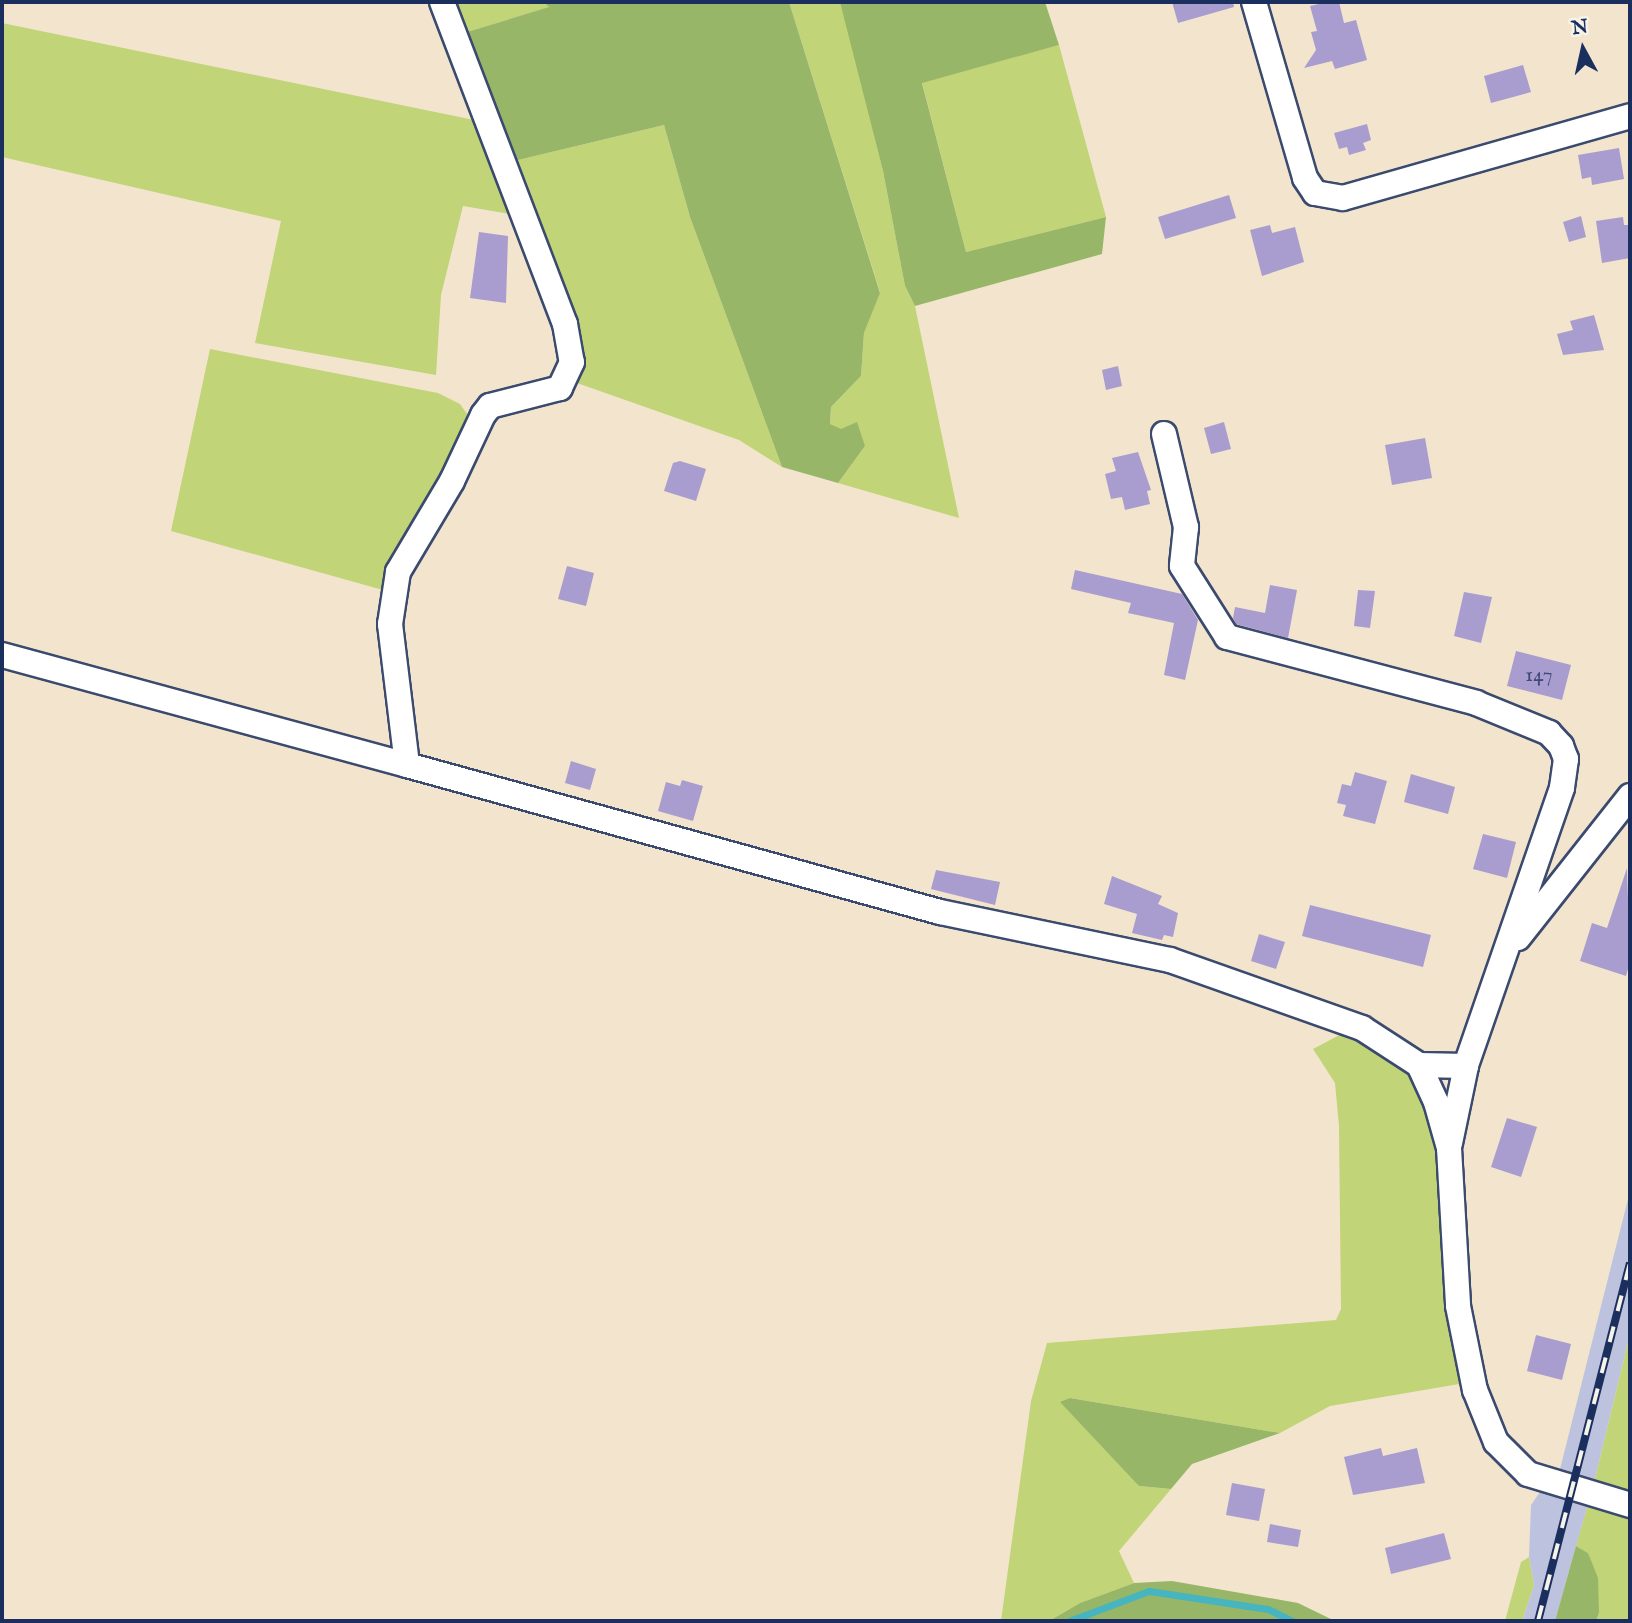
<!DOCTYPE html>
<html>
<head>
<meta charset="utf-8">
<style>
	body { margin:0 }
	#map { position:relative; width:1632px; height:1623px; overflow:hidden; background:#f3e5cd; font-family:"IM FELL English",serif }
	div>[style] { position:absolute }
	.industrial>* { inset:0; background:#bdc3de }
	.green>* { inset:0; background:#c1d477 }
	.forest>* { inset:0; background:#98b668 }
	.stream>* { height:7px; margin:-3.5px; padding:0 3.5px; transform-origin:3.5px; border-radius:3.5px; background:#46b5bf }
	.building>* { inset:0; background:#a89dce }
	.roads { filter:drop-shadow(2px 0 #3b4a6f) drop-shadow(-2px 0 #3b4a6f) drop-shadow(0 2px #3b4a6f) drop-shadow(0 -2px #3b4a6f) }
	.street>* { height:24px; margin:-12px; padding:0 12px; transform-origin:12px; border-radius:12px; background:#fff }
	.rail>* { height:8px; margin-top:-4px; transform-origin:0; background:repeating-linear-gradient(90deg,#f7f3e8 0 16px,#1b2f5e 0 32px); box-sizing:border-box; border-block:2px solid #1b2f5e }
	span { translate:-50% -50%; white-space:nowrap; text-align:center; line-height:1.15; -webkit-text-stroke:5px #f7f3e8; paint-order:stroke }
	.number-label { font-size:21px; color:#3e4a7a }
	.number-label span { -webkit-text-stroke-width:0 }
	.frame { position:absolute; inset:0; border:4px solid #1b2f5e; pointer-events:none }
	.north { position:absolute; left:1548px; top:14px; width:70px; height:70px; -webkit-text-stroke:5px #f7f3e8; paint-order:stroke; rotate:352deg; font-size:19px; font-weight:700; line-height:28px; text-align:center; color:#1b2f5e }
	.north::after { content:''; display:block; margin:auto; width:24px; height:32px; background:#1b2f5e; clip-path:polygon(50% 0,100% 100%,50% 72%,0 100%) }
</style>
</head>
<body>
<div id="map">
	<div class="industrial">
		<div style="clip-path:polygon(1630px 1191px,1630px 1334px,1594px 1483px,1555px 1621px,1522px 1621px,1534px 1585px,1529px 1557px,1531px 1505px,1540px 1492px,1554px 1493px)"></div>
	</div>
	<div class="green">
		<div style="clip-path:polygon(456px 2px,544px 2px,550px 7px,467px 32px)"></div>
		<div style="clip-path:polygon(789px 2px,840px 2px,845px 18px,883px 171px,905px 286px,915px 306px,959px 518px,838px 483px,865px 446px,830px 424px,831px 407px,861px 376px,864px 333px,880px 292px)"></div>
		<div style="clip-path:polygon(2px 23px,479px 121px,510px 214px,463px 206px,441px 295px,436px 375px,255px 343px,281px 221px,2px 157px)"></div>
		<div style="clip-path:polygon(1059px 45px,1106px 217px,966px 252px,922px 82px)"></div>
		<div style="clip-path:polygon(664px 125px,690px 217px,782px 467px,739px 440px,577px 383px,580px 356px,514px 161px)"></div>
		<div style="clip-path:polygon(210px 349px,438px 393px,460px 404px,467px 414px,448px 470px,383px 590px,171px 531px)"></div>
		<div style="clip-path:polygon(1347px 1031px,1418px 1079px,1435px 1122px,1465px 1383px,1330px 1406px,1280px 1433px,1070px 1398px,1139px 1486px,1171px 1489px,1119px 1551px,1134px 1583px,1080px 1603px,1049px 1621px,1001px 1621px,1031px 1401px,1047px 1343px,1336px 1320px,1341px 1309px,1339px 1126px,1335px 1083px,1313px 1049px)"></div>
		<div style="clip-path:polygon(1630px 1334px,1630px 1493px,1594px 1483px)"></div>
		<div style="clip-path:polygon(1589px 1501px,1630px 1518px,1630px 1621px,1596px 1621px,1599px 1613px,1588px 1553px,1576px 1546px)"></div>
		<div style="clip-path:polygon(1529px 1557px,1534px 1585px,1522px 1621px,1505px 1621px,1521px 1562px)"></div>
	</div>
	<div class="forest">
		<div style="clip-path:polygon(544px 2px,789px 2px,880px 293px,864px 333px,861px 376px,831px 407px,830px 424px,841px 429px,857px 422px,865px 446px,838px 483px,782px 467px,690px 217px,664px 125px,514px 161px,467px 32px,549px 7px)"></div>
		<div style="clip-path:polygon(840px 2px,1045px 2px,1059px 45px,922px 83px,966px 252px,1106px 217px,1102px 254px,915px 306px,905px 286px,883px 171px)"></div>
		<div style="clip-path:polygon(1070px 1398px,1280px 1433px,1192px 1464px,1171px 1489px,1139px 1486px,1060px 1402px)"></div>
		<div style="clip-path:polygon(1576px 1546px,1588px 1553px,1598px 1578px,1599px 1613px,1596px 1621px,1555px 1621px)"></div>
		<div style="clip-path:polygon(1172px 1581px,1298px 1603px,1335px 1621px,1049px 1621px,1080px 1603px,1134px 1583px)"></div>
	</div>
	<div class="stream">
		<div style="left:1069px;top:1621px;width:85px;rotate:-20.6deg"></div>
		<div style="left:1149px;top:1591px;width:120px;rotate:8.6deg"></div>
		<div style="left:1268px;top:1609px;width:28px;rotate:26deg"></div>
	</div>
	<div class="building">
		<div style="clip-path:polygon(1172px 2px,1233px 2px,1234px 7px,1178px 23px)"></div>
		<div style="clip-path:polygon(1328px 2px,1339px 2px,1344px 23px,1356px 20px,1367px 60px,1335px 69px,1332px 61px,1304px 68px,1316px 50px,1311px 32px,1317px 31px,1310px 6px)"></div>
		<div style="clip-path:polygon(1523px 65px,1531px 92px,1491px 103px,1484px 76px)"></div>
		<div style="clip-path:polygon(1367px 124px,1371px 140px,1363px 143px,1366px 150px,1349px 155px,1347px 147px,1339px 149px,1334px 133px)"></div>
		<div style="clip-path:polygon(1619px 148px,1624px 179px,1592px 185px,1591px 177px,1582px 179px,1578px 155px)"></div>
		<div style="clip-path:polygon(1229px 195px,1236px 218px,1165px 239px,1158px 217px)"></div>
		<div style="clip-path:polygon(1581px 216px,1586px 237px,1569px 242px,1563px 222px)"></div>
		<div style="clip-path:polygon(1623px 217px,1624px 225px,1628px 225px,1630px 258px,1602px 263px,1596px 221px)"></div>
		<div style="clip-path:polygon(1270px 225px,1272px 233px,1295px 227px,1304px 262px,1262px 276px,1250px 230px)"></div>
		<div style="clip-path:polygon(479px 232px,508px 236px,506px 303px,470px 298px)"></div>
		<div style="clip-path:polygon(1594px 315px,1604px 350px,1563px 355px,1557px 334px,1573px 330px,1570px 321px)"></div>
		<div style="clip-path:polygon(1118px 366px,1122px 386px,1106px 390px,1102px 370px)"></div>
		<div style="clip-path:polygon(1224px 422px,1231px 449px,1211px 454px,1204px 428px)"></div>
		<div style="clip-path:polygon(1425px 438px,1432px 478px,1392px 485px,1385px 445px)"></div>
		<div style="clip-path:polygon(1138px 452px,1151px 490px,1147px 491px,1150px 504px,1125px 510px,1122px 497px,1111px 499px,1105px 474px,1116px 471px,1112px 458px)"></div>
		<div style="clip-path:polygon(680px 461px,706px 469px,696px 501px,664px 491px,673px 463px)"></div>
		<div style="clip-path:polygon(567px 566px,594px 573px,586px 606px,558px 599px)"></div>
		<div style="clip-path:polygon(1075px 570px,1182px 594px,1198px 620px,1185px 680px,1164px 675px,1174px 623px,1128px 613px,1131px 603px,1071px 589px)"></div>
		<div style="clip-path:polygon(1270px 585px,1297px 590px,1288px 638px,1236px 624px,1233px 618px,1235px 607px,1265px 613px)"></div>
		<div style="clip-path:polygon(1358px 590px,1375px 591px,1370px 628px,1354px 626px)"></div>
		<div style="clip-path:polygon(1464px 592px,1492px 597px,1481px 643px,1454px 636px)"></div>
		<div style="clip-path:polygon(1516px 651px,1571px 665px,1562px 700px,1507px 686px)"></div>
		<div style="clip-path:polygon(571px 761px,596px 769px,590px 790px,565px 783px)"></div>
		<div style="clip-path:polygon(1355px 772px,1387px 781px,1375px 824px,1343px 816px,1346px 805px,1337px 803px,1342px 784px,1351px 786px)"></div>
		<div style="clip-path:polygon(1411px 774px,1455px 787px,1448px 814px,1404px 802px)"></div>
		<div style="clip-path:polygon(682px 780px,703px 786px,693px 821px,658px 811px,666px 782px,680px 786px)"></div>
		<div style="clip-path:polygon(1483px 834px,1516px 842px,1507px 878px,1473px 869px)"></div>
		<div style="clip-path:polygon(1627px 868px,1630px 962px,1626px 976px,1580px 961px,1592px 923px,1607px 928px)"></div>
		<div style="clip-path:polygon(936px 870px,1000px 882px,995px 905px,931px 889px)"></div>
		<div style="clip-path:polygon(1112px 876px,1162px 896px,1158px 904px,1178px 913px,1173px 937px,1164px 935px,1162px 940px,1132px 933px,1137px 914px,1104px 904px)"></div>
		<div style="clip-path:polygon(1310px 905px,1431px 935px,1423px 967px,1302px 936px)"></div>
		<div style="clip-path:polygon(1259px 934px,1285px 942px,1276px 969px,1251px 961px)"></div>
		<div style="clip-path:polygon(1507px 1118px,1537px 1127px,1521px 1177px,1491px 1167px)"></div>
		<div style="clip-path:polygon(1536px 1335px,1571px 1344px,1562px 1380px,1527px 1371px)"></div>
		<div style="clip-path:polygon(1381px 1448px,1383px 1456px,1417px 1448px,1425px 1483px,1353px 1495px,1344px 1457px)"></div>
		<div style="clip-path:polygon(1232px 1483px,1265px 1489px,1259px 1521px,1226px 1515px)"></div>
		<div style="clip-path:polygon(1270px 1524px,1301px 1530px,1298px 1547px,1267px 1542px)"></div>
		<div style="clip-path:polygon(1444px 1533px,1451px 1559px,1391px 1574px,1385px 1548px)"></div>
	</div>
	<div class="roads">
		<div class="street">
			<div style="left:442px;top:2px;width:345px;rotate:69.1deg"></div>
			<div style="left:565px;top:324px;width:39px;rotate:80deg"></div>
			<div style="left:572px;top:362px;width:29px;rotate:115deg"></div>
			<div style="left:560px;top:388px;width:72px;rotate:165.6deg"></div>
			<div style="left:490px;top:406px;width:11px;rotate:128deg"></div>
			<div style="left:483px;top:415px;width:73px;rotate:115.2deg"></div>
			<div style="left:452px;top:481px;width:106px;rotate:120.7deg"></div>
			<div style="left:398px;top:572px;width:53px;rotate:98.7deg"></div>
			<div style="left:390px;top:624px;width:142px;rotate:83.1deg"></div>
			<div style="left:407px;top:765px;width:553px;rotate:15.42deg"></div>
			<div style="left:940px;top:912px;width:235px;rotate:11.8deg"></div>
			<div style="left:1170px;top:960px;width:204px;rotate:19.5deg"></div>
			<div style="left:1362px;top:1028px;width:68px;rotate:33deg"></div>
			<div style="left:1419px;top:1065px;width:41px;rotate:65.3deg"></div>
			<div style="left:1436px;top:1102px;width:48px;rotate:74.2deg"></div>
			<div style="left:1449px;top:1148px;width:158px;rotate:86.7deg"></div>
			<div style="left:1458px;top:1306px;width:86px;rotate:78.6deg"></div>
			<div style="left:1475px;top:1390px;width:56px;rotate:68deg"></div>
			<div style="left:1496px;top:1442px;width:45px;rotate:45deg"></div>
			<div style="left:1528px;top:1474px;width:107px;rotate:16.9deg"></div>
			<div style="left:1254px;top:2px;width:183px;rotate:73.8deg"></div>
			<div style="left:1305px;top:178px;width:18px;rotate:56deg"></div>
			<div style="left:1315px;top:193px;width:28px;rotate:10deg"></div>
			<div style="left:1343px;top:198px;width:298px;rotate:-15.9deg"></div>
			<div style="left:1164px;top:434px;width:96px;rotate:76.7deg"></div>
			<div style="left:1186px;top:527px;width:39px;rotate:96deg"></div>
			<div style="left:1182px;top:566px;width:84px;rotate:57.6deg"></div>
			<div style="left:1227px;top:637px;width:258px;rotate:14.8deg"></div>
			<div style="left:1476px;top:703px;width:79px;rotate:22.3deg"></div>
			<div style="left:1549px;top:733px;width:18px;rotate:47deg"></div>
			<div style="left:1561px;top:746px;width:14px;rotate:69deg"></div>
			<div style="left:1566px;top:759px;width:29px;rotate:98deg"></div>
			<div style="left:1562px;top:788px;width:294px;rotate:109.1deg"></div>
			<div style="left:2px;top:655px;width:420px;rotate:15.2deg"></div>
			<div style="left:1518px;top:938px;width:181px;rotate:-51.7deg"></div>
			<div style="left:1419px;top:1065px;width:47px;rotate:1.2deg"></div>
			<div style="left:1466px;top:1066px;width:79px;rotate:101.7deg"></div>
		</div>
	</div>
	<div class="rail">
		<div style="left:1538px;top:1621px;width:370px;rotate:-75.6deg"></div>
	</div>
	<div class="number-label">
		<span style="left:1539px;top:676px">147</span>
	</div>
	<div class="frame"></div>
	<div class="north">N</div>
</div>
</body>
</html>
